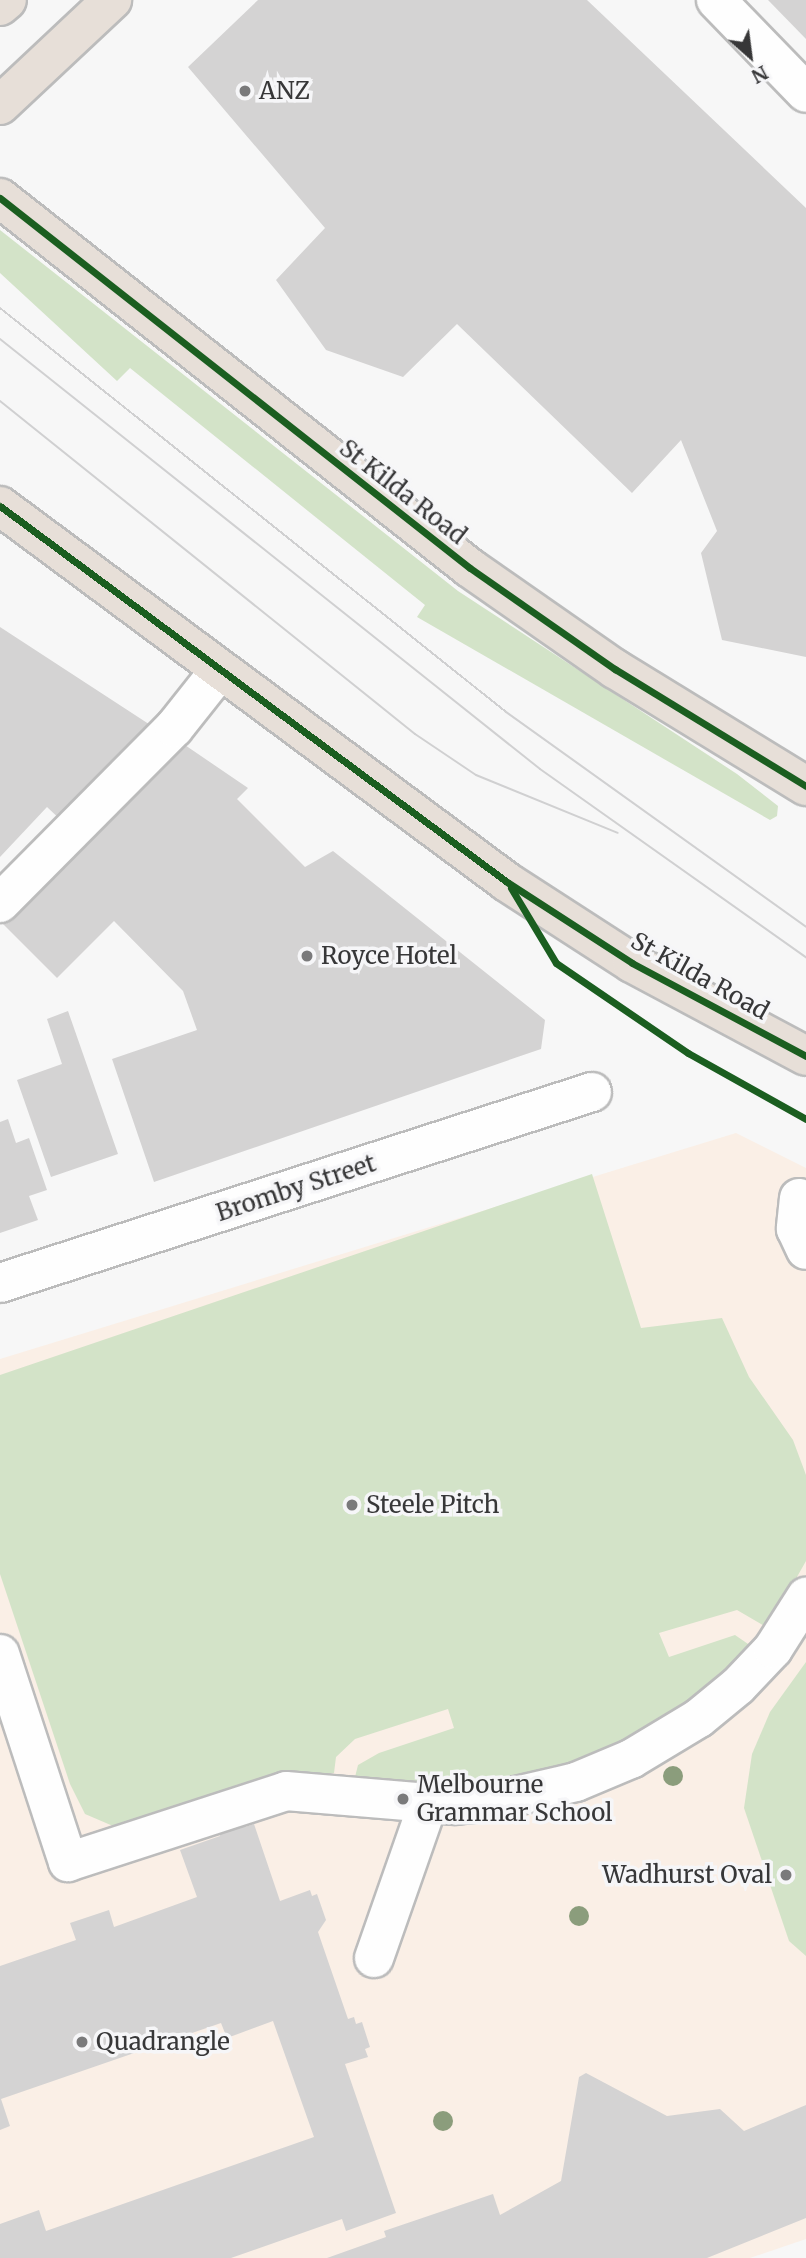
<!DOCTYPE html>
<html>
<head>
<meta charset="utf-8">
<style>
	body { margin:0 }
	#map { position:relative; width:806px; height:2258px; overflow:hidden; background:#f7f7f7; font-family:Merriweather,serif }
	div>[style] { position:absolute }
	.education>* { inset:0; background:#faefe6 }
	.green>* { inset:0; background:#d3e3c8 }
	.building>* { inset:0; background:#d4d3d3 }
	.roads { filter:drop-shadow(2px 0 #bcbcbc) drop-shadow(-2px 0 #bcbcbc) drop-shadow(0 2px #bcbcbc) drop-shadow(0 -2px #bcbcbc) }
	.minor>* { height:38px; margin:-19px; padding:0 19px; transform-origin:19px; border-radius:19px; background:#fefefe }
	.major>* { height:38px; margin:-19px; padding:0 19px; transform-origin:19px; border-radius:19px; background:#e7dfd8 }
	.tram>* { height:2px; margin:-1px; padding:0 1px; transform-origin:1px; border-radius:1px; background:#d0d0d1 }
	.cycleway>* { height:7px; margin:-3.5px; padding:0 3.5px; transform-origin:3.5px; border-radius:3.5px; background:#1b5e20 }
	.trees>* { width:20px; height:20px; margin:-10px; border-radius:50%; background:#8b9d7c }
	.dots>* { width:19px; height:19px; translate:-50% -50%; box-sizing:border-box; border:4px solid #f6f6f8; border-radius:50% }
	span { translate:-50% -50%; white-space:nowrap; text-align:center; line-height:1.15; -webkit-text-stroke:7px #f6f6f8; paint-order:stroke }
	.poi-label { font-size:24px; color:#373738 }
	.left { translate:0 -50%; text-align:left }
	.right { translate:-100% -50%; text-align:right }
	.street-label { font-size:24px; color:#373738 }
	.north { position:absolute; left:715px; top:21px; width:70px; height:70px; -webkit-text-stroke:5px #f6f6f8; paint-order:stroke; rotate:152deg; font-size:19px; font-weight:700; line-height:28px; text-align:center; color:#373738 }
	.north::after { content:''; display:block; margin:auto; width:24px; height:32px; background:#373738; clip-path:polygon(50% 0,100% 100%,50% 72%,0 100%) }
</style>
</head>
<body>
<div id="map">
	<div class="education">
		<div style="clip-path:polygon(736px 1133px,806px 1168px,806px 2239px,750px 2258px,0 2258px,0 1359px)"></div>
	</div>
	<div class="green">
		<div style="clip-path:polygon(0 230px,458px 591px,737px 774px,778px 806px,777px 816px,770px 820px,417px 617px,425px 605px,130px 368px,117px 381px,0 273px)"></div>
		<div style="clip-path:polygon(592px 1174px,641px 1328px,722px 1318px,749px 1377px,793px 1440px,806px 1475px,806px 1561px,768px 1628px,737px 1610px,659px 1633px,669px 1657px,735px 1635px,751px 1646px,715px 1683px,660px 1723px,604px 1752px,546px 1772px,481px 1785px,434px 1786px,355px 1777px,358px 1765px,379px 1753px,454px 1728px,448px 1709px,355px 1739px,336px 1757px,334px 1773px,261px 1778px,113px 1826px,85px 1814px,70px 1784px,0 1574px,0 1375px)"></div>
		<div style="clip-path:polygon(806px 1662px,806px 1956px,789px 1941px,744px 1808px,752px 1754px,770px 1712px)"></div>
	</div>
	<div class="building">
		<div style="clip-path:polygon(258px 0,587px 0,806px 208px,806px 657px,722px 640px,701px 553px,717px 531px,681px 440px,632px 493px,457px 324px,403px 377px,326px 350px,276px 280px,325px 228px,188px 67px)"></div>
		<div style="clip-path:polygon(768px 0,806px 0,806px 39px)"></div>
		<div style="clip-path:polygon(0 627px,158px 730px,65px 824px,47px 807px,0 857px)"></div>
		<div style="clip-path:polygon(179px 741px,248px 788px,237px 799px,305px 867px,333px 851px,545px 1020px,541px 1049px,154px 1182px,112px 1059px,197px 1030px,183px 991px,114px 921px,57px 978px,0 921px)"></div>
		<div style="clip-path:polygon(68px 1011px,118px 1154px,51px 1177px,17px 1080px,62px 1064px,47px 1019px)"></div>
		<div style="clip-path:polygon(8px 1119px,16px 1143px,29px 1138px,47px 1190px,29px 1196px,38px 1220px,0 1233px,0 1122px)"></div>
		<div style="clip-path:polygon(243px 1821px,245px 1827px,254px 1824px,280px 1901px,310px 1890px,312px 1896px,317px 1894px,326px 1920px,318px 1932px,348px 2019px,354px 2017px,356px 2024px,362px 2022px,370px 2047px,365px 2049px,368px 2057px,345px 2064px,396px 2213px,346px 2231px,342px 2219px,231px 2258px,0 2258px,0 2224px,39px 2210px,46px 2231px,314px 2137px,273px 2021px,227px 2038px,221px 2023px,1px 2099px,10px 2126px,0 2130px,0 1966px,76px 1940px,70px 1923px,109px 1910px,114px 1927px,197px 1897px,180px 1850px,220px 1836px,219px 1830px)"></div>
		<div style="clip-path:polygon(586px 2073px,667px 2116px,720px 2109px,744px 2131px,806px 2105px,806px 2218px,707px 2258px,327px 2258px,386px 2237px,384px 2231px,493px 2194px,500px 2215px,561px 2181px,579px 2077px)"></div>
	</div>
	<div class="roads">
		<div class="minor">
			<div style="left:716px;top:0;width:129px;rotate:45.9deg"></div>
			<div style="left:0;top:903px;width:247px;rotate:-45.2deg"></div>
			<div style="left:174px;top:728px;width:74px;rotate:-51.6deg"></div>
			<div style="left:799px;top:1198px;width:31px;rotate:96deg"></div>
			<div style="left:796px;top:1229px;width:23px;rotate:65deg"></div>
			<div style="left:0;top:1283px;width:622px;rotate:-17.88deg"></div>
			<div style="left:0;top:1654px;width:219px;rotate:71.9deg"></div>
			<div style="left:68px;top:1862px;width:229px;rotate:-18deg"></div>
			<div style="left:286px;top:1791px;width:169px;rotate:4.8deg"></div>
			<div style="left:454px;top:1805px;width:40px;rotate:-5.7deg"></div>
			<div style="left:494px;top:1801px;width:84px;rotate:-13deg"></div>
			<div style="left:576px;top:1782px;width:60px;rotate:-22.7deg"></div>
			<div style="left:631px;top:1759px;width:79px;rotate:-31.1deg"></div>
			<div style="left:699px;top:1718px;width:50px;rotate:-39.4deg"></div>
			<div style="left:738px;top:1686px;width:51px;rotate:-46.6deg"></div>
			<div style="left:773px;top:1649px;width:62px;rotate:-57.6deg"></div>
			<div style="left:374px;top:1958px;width:163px;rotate:-70.7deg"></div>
		</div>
		<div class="major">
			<div style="left:0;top:6px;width:9px;rotate:-41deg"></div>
			<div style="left:0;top:105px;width:154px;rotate:-43.2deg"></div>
			<div style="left:0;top:198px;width:598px;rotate:38.21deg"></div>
			<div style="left:470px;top:568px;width:177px;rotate:34.9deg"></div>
			<div style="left:615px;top:669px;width:224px;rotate:31.5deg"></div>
			<div style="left:0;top:506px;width:631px;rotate:36.56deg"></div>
			<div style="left:507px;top:882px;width:149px;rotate:32.9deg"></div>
			<div style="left:632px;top:963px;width:197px;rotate:28.1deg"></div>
		</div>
	</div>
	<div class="tram">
		<div style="left:0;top:308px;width:647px;rotate:38.6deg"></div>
		<div style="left:506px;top:712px;width:369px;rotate:35.6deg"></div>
		<div style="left:0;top:339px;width:690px;rotate:38.53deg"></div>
		<div style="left:540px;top:769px;width:326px;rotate:35.3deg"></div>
		<div style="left:0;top:401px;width:532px;rotate:38.74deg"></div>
		<div style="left:415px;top:734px;width:73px;rotate:33.9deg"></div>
		<div style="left:476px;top:775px;width:153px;rotate:22.2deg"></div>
	</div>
	<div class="cycleway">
		<div style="left:0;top:198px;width:598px;rotate:38.21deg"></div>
		<div style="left:470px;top:568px;width:177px;rotate:34.9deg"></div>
		<div style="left:615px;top:669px;width:224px;rotate:31.5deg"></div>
		<div style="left:0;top:506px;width:631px;rotate:36.56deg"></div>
		<div style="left:507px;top:882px;width:149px;rotate:32.9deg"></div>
		<div style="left:632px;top:963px;width:197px;rotate:28.1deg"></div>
		<div style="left:511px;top:888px;width:87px;rotate:59deg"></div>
		<div style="left:556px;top:963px;width:160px;rotate:34.3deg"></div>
		<div style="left:688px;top:1053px;width:135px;rotate:29.2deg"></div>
	</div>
	<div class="trees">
		<div style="left:673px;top:1776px"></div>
		<div style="left:579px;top:1916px"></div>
		<div style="left:443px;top:2121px"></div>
	</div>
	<div class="dots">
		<div style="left:245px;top:91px;background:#7a7a7b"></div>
		<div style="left:307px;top:956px;background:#7a7a7b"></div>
		<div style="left:352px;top:1505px;background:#7a7a7b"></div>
		<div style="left:403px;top:1799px;background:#7a7a7b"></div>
		<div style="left:786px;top:1875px;background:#7a7a7b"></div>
		<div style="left:82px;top:2042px;background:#7a7a7b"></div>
	</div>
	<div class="poi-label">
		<span class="left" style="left:259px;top:91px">ANZ</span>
		<span class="left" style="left:321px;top:956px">Royce Hotel</span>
		<span class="left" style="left:366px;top:1505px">Steele Pitch</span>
		<span class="left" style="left:417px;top:1799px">Melbourne<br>Grammar School</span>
		<span class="right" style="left:772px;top:1875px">Wadhurst Oval</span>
		<span class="left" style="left:96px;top:2042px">Quadrangle</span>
	</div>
	<div class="street-label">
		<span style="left:403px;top:492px;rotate:38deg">St Kilda Road</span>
		<span style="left:700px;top:976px;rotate:29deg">St Kilda Road</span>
		<span style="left:296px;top:1188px;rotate:-18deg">Bromby Street</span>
	</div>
	<div class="north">N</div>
</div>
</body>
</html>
